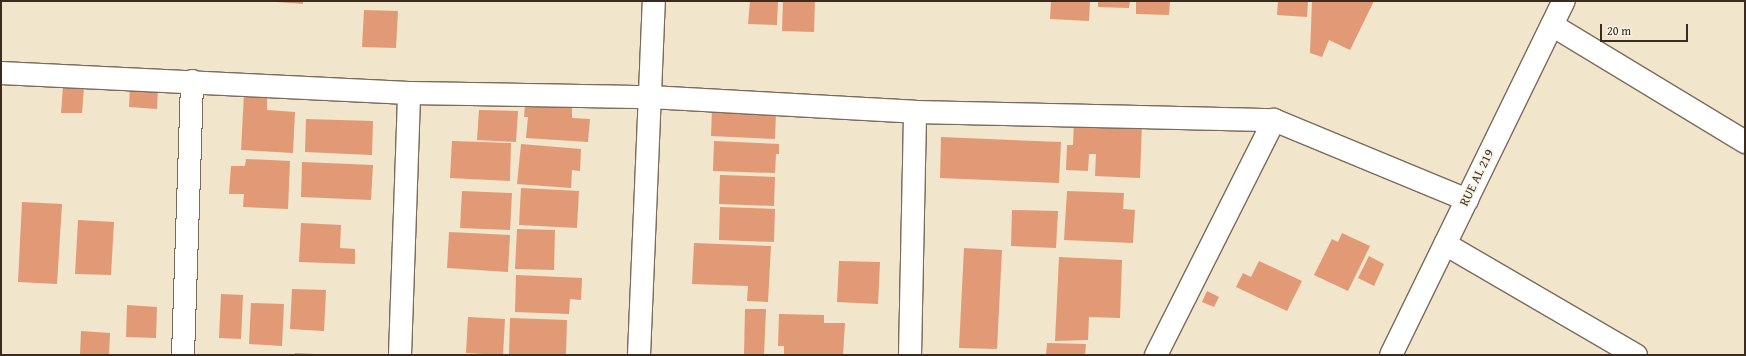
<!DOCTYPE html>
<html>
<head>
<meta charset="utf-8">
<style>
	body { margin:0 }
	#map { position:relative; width:1746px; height:356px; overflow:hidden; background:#f1e5cb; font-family:"Gentium Book Plus",serif }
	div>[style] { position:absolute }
	.building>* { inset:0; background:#e29976 }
	.roads { filter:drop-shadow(1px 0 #7b6b5b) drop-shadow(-1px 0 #7b6b5b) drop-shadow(0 1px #7b6b5b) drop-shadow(0 -1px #7b6b5b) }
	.minor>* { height:22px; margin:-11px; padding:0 11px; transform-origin:11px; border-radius:11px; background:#fff }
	span { translate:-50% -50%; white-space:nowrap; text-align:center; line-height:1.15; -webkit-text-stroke:3.5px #f7f3e8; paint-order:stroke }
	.street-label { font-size:13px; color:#3b2a1e }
	.frame { position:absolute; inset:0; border:2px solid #3b2a1e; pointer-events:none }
	.scale { position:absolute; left:1600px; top:24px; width:88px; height:18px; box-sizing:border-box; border:2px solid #3b2a1e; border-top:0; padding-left:5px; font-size:12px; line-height:14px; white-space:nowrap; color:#3b2a1e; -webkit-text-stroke:3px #f7f3e8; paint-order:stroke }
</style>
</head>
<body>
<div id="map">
	<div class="building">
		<div style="clip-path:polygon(264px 1px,303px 1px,303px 4px)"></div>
		<div style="clip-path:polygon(750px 1px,778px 1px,777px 25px,748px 24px)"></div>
		<div style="clip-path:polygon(783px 1px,815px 1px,814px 32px,782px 31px)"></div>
		<div style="clip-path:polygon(1051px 1px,1090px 1px,1089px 21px,1050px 19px)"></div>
		<div style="clip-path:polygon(1098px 1px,1130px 1px,1129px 8px,1098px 7px)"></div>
		<div style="clip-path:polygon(1136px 1px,1170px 1px,1169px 15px,1136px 14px)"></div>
		<div style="clip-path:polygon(1278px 1px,1308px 1px,1307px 17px,1277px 15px)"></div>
		<div style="clip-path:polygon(1312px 1px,1374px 1px,1350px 50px,1329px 40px,1322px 57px,1310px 53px)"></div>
		<div style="clip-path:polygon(364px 10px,398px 11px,396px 48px,362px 47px)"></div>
		<div style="clip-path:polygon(63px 86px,84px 87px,82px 113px,61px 113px)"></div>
		<div style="clip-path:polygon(130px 86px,158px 88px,157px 109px,129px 107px)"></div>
		<div style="clip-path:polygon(244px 94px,267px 95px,267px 110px,295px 112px,293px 153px,241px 150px)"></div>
		<div style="clip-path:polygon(525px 104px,572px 107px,572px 118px,590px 119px,588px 142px,526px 138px,528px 117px,524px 117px)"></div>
		<div style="clip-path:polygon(712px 109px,776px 111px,775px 139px,711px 136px)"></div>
		<div style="clip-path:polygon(479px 110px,518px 111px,516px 142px,477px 140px)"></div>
		<div style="clip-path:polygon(306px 119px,373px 121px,372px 155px,305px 152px)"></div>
		<div style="clip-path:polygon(1074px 120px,1142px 123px,1140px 178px,1095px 176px,1096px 154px,1089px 154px,1088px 171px,1066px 170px,1067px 145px,1073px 145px)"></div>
		<div style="clip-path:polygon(941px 137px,1061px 142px,1059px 183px,940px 178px)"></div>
		<div style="clip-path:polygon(452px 141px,511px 143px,510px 181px,450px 178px)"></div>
		<div style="clip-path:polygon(714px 141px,779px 144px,779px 154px,776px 154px,775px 173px,713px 171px)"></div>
		<div style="clip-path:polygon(521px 144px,581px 149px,580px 171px,572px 170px,571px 188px,517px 184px)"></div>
		<div style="clip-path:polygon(246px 159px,290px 161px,288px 209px,243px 207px,244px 194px,229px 194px,231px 166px,245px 166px)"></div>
		<div style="clip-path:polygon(302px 162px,373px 165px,371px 200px,301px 197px)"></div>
		<div style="clip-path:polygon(720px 175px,775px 177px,774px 206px,719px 204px)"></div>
		<div style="clip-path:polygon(521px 188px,579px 191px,577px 228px,519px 225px)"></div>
		<div style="clip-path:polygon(462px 191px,512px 193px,510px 230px,460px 228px)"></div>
		<div style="clip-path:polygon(1067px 191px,1124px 193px,1123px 209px,1135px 210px,1133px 243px,1064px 240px)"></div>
		<div style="clip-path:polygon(22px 202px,62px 204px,57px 284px,18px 282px)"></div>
		<div style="clip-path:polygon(720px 207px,775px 209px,774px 242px,719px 240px)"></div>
		<div style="clip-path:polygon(1012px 210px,1058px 211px,1056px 248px,1011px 246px)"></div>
		<div style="clip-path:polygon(78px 220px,114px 222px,111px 275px,75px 274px)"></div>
		<div style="clip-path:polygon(301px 223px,341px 225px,340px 248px,355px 249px,355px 264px,299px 262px)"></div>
		<div style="clip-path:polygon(517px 229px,555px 230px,554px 270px,515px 269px)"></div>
		<div style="clip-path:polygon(449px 232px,510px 235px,508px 272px,447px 268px)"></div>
		<div style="clip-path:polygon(1342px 233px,1370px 246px,1348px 291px,1314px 275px,1332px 239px,1338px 242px)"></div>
		<div style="clip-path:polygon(694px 243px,771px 246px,768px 302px,747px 301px,748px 286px,692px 284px)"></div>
		<div style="clip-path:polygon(964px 248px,1002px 250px,997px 349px,959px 348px)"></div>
		<div style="clip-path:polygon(1369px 256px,1384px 264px,1374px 286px,1358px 278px)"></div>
		<div style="clip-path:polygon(1059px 257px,1122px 260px,1120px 318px,1089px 317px,1088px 340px,1055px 341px)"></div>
		<div style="clip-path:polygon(839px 261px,880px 262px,878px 304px,837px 302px)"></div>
		<div style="clip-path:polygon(1259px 261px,1302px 281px,1287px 311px,1236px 287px,1243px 273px,1251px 277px)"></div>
		<div style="clip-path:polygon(516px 275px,582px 278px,581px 300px,570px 299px,569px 314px,515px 312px)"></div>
		<div style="clip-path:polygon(292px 289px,326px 290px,324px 331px,290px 329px)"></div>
		<div style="clip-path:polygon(1207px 291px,1219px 297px,1214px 307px,1202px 302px)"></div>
		<div style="clip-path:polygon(221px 294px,243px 295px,241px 339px,219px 338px)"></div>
		<div style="clip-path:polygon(251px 303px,284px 304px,282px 346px,249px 344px)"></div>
		<div style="clip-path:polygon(127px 305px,157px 307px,156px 338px,126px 337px)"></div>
		<div style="clip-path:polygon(745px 309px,766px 309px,764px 355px,744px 355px)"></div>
		<div style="clip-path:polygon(779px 314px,824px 315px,824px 323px,845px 323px,843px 355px,784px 355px,784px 346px,778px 346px)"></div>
		<div style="clip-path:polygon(468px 317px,505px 319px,503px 355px,466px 353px)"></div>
		<div style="clip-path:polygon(510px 318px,567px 320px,566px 355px,509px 355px)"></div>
		<div style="clip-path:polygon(81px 331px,110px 333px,109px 355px,80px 355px)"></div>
		<div style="clip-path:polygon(1047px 343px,1086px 344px,1085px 355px,1046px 355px)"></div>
		<div style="clip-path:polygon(295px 353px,316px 354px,316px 355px,295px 355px)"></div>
	</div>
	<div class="roads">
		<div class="minor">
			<div style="left:1552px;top:25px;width:226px;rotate:31.2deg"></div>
			<div style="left:1px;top:73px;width:408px;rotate:2.8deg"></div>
			<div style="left:409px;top:93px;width:241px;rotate:1deg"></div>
			<div style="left:650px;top:97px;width:265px;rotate:3.2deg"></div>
			<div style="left:915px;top:112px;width:359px;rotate:1.3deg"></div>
			<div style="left:1274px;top:120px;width:209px;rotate:22.5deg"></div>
			<div style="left:1445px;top:244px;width:221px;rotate:30.2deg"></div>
			<div style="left:183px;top:355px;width:274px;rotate:-88.1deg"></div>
			<div style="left:400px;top:355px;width:262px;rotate:-88deg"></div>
			<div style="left:639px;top:355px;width:354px;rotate:-87.6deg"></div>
			<div style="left:910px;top:355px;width:243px;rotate:-88.8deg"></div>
			<div style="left:1156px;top:355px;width:263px;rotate:-63.3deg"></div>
			<div style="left:1391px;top:355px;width:394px;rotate:-64deg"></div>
		</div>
	</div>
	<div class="street-label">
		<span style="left:1477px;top:178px;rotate:-64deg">RUE AL 219</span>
	</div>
	<div class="frame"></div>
	<div class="scale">20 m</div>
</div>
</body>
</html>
